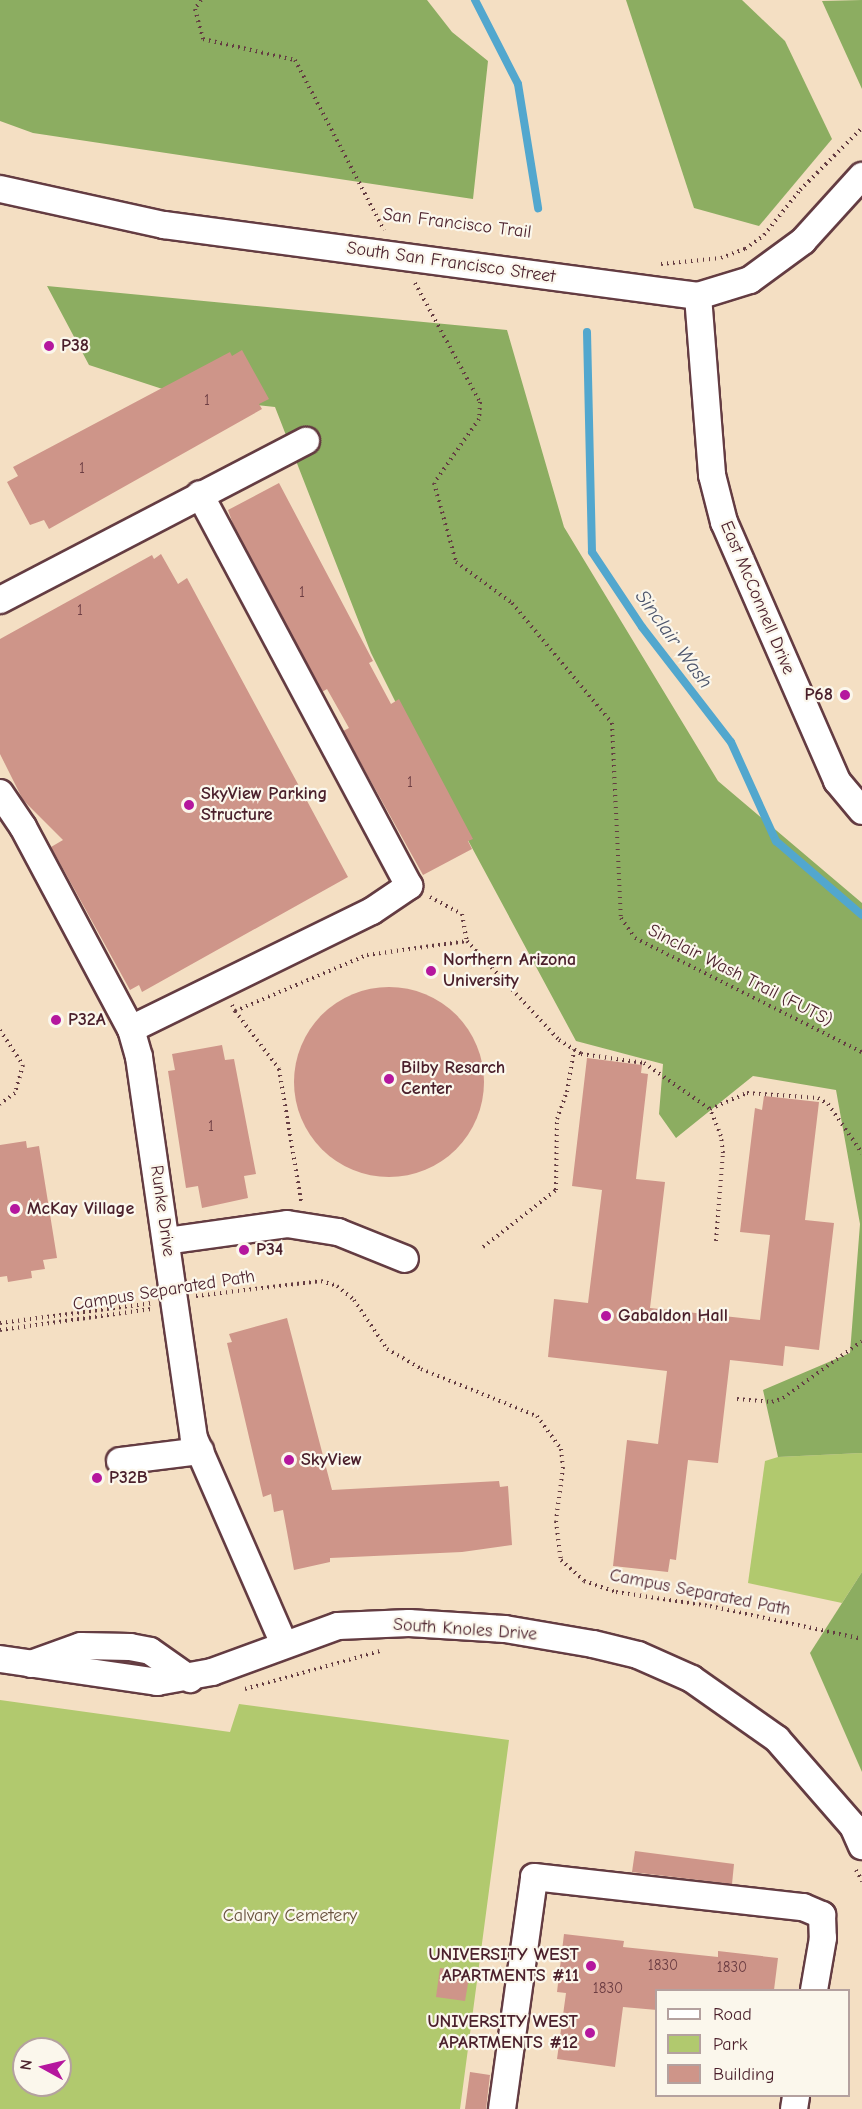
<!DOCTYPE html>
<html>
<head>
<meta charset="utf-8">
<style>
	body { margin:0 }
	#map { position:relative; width:862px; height:2109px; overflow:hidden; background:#f4dfc3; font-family:"Comic Neue",sans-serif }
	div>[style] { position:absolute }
	.green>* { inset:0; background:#b1c96e }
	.forest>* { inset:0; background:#8cad61 }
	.stream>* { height:8px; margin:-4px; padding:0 4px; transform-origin:4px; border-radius:4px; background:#52a7ce }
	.building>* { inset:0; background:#ce9589 }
	.round { border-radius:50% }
	.path>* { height:4px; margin-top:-2px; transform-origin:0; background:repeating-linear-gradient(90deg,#643c42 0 1.5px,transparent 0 6px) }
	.roads { filter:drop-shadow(2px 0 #643c42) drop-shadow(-2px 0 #643c42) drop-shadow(0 2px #643c42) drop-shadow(0 -2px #643c42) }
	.minor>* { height:26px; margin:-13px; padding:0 13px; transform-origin:13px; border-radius:13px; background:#fff }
	.dots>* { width:16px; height:16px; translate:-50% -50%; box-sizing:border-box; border:3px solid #fbf7ec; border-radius:50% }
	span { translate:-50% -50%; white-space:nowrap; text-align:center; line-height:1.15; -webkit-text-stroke:4.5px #fbf7ec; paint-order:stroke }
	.number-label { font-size:15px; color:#6b3c42 }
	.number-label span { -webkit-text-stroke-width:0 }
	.street-label { font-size:18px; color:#4a1f2b }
	.poi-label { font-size:18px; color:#4a1f2b; font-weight:700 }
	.left { translate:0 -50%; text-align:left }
	.right { translate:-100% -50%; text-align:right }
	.park-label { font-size:18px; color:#69523f }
	.water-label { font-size:20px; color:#4d556c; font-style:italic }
	.legend { position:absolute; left:655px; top:1989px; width:195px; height:108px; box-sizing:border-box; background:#fbf7ec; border:2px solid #b4a19f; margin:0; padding:8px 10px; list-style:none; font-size:18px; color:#4a1f2b }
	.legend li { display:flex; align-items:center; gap:12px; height:30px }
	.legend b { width:30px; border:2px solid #b4a19f }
	.north { position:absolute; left:12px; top:2037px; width:60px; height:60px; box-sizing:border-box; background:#fbf7ec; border:2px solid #b4a19f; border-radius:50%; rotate:278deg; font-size:16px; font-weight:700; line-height:24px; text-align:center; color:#4a1f2b }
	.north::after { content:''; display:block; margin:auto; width:21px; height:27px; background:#b5179e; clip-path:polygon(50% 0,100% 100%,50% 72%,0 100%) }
</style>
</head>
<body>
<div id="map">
	<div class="green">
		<div style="clip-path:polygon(862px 1453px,862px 1572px,842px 1603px,748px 1583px,765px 1461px,778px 1457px)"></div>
		<div style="clip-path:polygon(evenodd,0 1700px,230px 1732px,239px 1704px,509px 1740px,460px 2109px,0 2109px,0 1700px,24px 2049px,60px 2049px,60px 2085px,24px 2085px,24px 2049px)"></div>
	</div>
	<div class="forest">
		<div style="clip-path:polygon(0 0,427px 0,452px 32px,488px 61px,473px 199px,33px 133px,0 121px)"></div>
		<div style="clip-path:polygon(626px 0,742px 0,785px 41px,832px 139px,759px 226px,694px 208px)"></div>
		<div style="clip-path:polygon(862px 0,862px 89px,822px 1px)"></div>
		<div style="clip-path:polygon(47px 286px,507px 330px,564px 527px,718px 781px,862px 903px,862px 1453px,778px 1457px,763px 1390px,850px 1353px,860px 1224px,836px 1090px,753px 1076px,676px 1138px,659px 1114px,663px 1064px,576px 1041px,421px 753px,371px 653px,275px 407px,190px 398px,89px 365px)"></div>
		<div style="clip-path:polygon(862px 1572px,862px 1772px,810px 1653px)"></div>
	</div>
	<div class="stream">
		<div style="left:475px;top:0;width:94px;rotate:62.9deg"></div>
		<div style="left:518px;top:84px;width:126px;rotate:80.8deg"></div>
		<div style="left:587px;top:332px;width:220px;rotate:88.7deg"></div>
		<div style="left:592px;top:552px;width:90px;rotate:56.3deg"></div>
		<div style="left:642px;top:627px;width:145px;rotate:52.3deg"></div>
		<div style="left:731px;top:742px;width:109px;rotate:65.6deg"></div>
		<div style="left:776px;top:841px;width:113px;rotate:40.7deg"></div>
	</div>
	<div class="building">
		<div style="clip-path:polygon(242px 350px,269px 399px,259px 404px,262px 409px,49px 529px,44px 520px,30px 525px,7px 482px,18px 476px,13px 467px,230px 352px,232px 356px)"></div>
		<div style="clip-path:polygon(279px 483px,373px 661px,369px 663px,391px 704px,399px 699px,473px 839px,468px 841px,472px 849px,423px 875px,343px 731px,349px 728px,327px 689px,322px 692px,233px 524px,228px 510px)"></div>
		<div style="clip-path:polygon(161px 554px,178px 584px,187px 578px,348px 877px,142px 992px,139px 985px,130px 990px,51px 847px,63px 840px,23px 800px,0 754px,0 639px,152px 555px,154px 559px)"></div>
		<div class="round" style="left:294px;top:987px;width:190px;height:190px"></div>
		<div style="clip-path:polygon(222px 1045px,225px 1060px,234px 1059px,256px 1174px,244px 1176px,248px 1198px,202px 1208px,198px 1186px,186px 1188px,168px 1071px,175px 1070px,172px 1054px)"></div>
		<div style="clip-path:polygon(587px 1058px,642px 1065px,641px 1073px,648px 1074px,636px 1179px,665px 1182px,650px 1308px,760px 1320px,770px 1235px,740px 1232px,755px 1108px,762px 1110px,764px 1096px,819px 1102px,805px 1220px,834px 1223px,819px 1350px,785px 1346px,783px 1366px,730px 1360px,718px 1463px,688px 1460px,676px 1560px,670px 1559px,668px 1572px,613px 1566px,627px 1440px,658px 1444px,667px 1371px,548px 1357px,554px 1299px,588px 1303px,602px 1190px,572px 1186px)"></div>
		<div style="clip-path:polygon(26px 1141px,27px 1148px,39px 1146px,57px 1258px,43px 1260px,45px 1269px,31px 1271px,32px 1278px,8px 1282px,7px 1276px,0 1277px,0 1145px)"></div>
		<div style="clip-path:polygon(287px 1318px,332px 1490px,499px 1481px,500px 1487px,508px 1486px,512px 1545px,462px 1552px,330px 1558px,330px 1562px,294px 1570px,283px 1510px,274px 1512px,271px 1494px,263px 1497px,227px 1343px,232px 1342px,229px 1334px)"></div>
		<div style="clip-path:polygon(635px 1851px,734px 1864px,732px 1884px,632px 1872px)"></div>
		<div style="clip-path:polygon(564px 1934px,624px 1941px,623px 1947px,718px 1957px,718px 1951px,778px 1958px,774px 1990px,657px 1990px,657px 2010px,623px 2007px,615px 2067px,557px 2059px,566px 1993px,557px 1992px)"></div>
		<div style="clip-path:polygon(440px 1968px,470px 1972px,465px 2001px,436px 1997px)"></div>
		<div style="clip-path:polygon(470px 2072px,490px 2075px,486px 2109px,465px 2109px)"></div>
	</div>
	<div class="path">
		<div style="left:201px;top:0;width:11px;rotate:124deg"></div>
		<div style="left:195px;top:9px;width:31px;rotate:75deg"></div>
		<div style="left:203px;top:39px;width:94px;rotate:12.9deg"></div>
		<div style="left:295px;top:60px;width:192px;rotate:62.4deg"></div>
		<div style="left:661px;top:264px;width:60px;rotate:-5.7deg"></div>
		<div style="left:721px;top:258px;width:26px;rotate:-21deg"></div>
		<div style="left:745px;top:249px;width:24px;rotate:-36deg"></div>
		<div style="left:764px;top:235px;width:58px;rotate:-51.3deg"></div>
		<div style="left:800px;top:190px;width:88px;rotate:-45deg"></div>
		<div style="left:415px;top:283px;width:136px;rotate:61.4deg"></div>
		<div style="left:480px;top:402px;width:17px;rotate:93deg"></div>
		<div style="left:479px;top:419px;width:78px;rotate:125.1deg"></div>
		<div style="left:434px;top:483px;width:82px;rotate:74.4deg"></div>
		<div style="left:456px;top:562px;width:69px;rotate:36.2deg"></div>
		<div style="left:512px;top:603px;width:156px;rotate:50.2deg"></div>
		<div style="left:612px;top:723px;width:195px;rotate:87.4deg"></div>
		<div style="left:621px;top:918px;width:24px;rotate:55deg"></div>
		<div style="left:635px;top:938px;width:254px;rotate:26.7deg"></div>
		<div style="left:430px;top:897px;width:36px;rotate:28deg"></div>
		<div style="left:462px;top:914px;width:27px;rotate:80deg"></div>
		<div style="left:467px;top:941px;width:135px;rotate:47.1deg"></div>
		<div style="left:559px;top:1040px;width:26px;rotate:32deg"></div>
		<div style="left:581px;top:1054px;width:64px;rotate:8.1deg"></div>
		<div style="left:644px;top:1063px;width:80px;rotate:34.9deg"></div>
		<div style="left:232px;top:1005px;width:7px;rotate:63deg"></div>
		<div style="left:235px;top:1011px;width:143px;rotate:-23deg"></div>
		<div style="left:367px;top:955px;width:101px;rotate:-8deg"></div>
		<div style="left:235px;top:1011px;width:73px;rotate:52.8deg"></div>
		<div style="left:279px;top:1069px;width:134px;rotate:80.5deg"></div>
		<div style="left:0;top:1030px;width:42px;rotate:56.7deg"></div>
		<div style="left:23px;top:1065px;width:29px;rotate:106deg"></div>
		<div style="left:15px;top:1093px;width:19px;rotate:144deg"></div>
		<div style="left:716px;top:1241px;width:88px;rotate:-85.5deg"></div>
		<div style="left:723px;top:1153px;width:17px;rotate:-97deg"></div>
		<div style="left:721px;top:1136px;width:29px;rotate:-112deg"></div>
		<div style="left:710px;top:1109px;width:40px;rotate:-23.4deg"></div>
		<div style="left:747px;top:1093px;width:71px;rotate:4deg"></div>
		<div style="left:818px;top:1098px;width:12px;rotate:31deg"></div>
		<div style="left:828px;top:1104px;width:60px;rotate:55.2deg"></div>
		<div style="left:483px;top:1247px;width:93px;rotate:-38deg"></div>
		<div style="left:556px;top:1190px;width:71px;rotate:-89.2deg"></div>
		<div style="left:557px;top:1119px;width:29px;rotate:-70deg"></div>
		<div style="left:567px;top:1092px;width:43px;rotate:-80.5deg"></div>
		<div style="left:196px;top:1296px;width:126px;rotate:-6.8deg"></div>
		<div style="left:321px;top:1281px;width:17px;rotate:17deg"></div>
		<div style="left:337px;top:1286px;width:22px;rotate:39deg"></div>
		<div style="left:354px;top:1300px;width:59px;rotate:56deg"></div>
		<div style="left:387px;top:1349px;width:39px;rotate:30deg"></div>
		<div style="left:421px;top:1369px;width:125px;rotate:22.1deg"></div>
		<div style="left:537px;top:1416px;width:41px;rotate:54deg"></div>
		<div style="left:561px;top:1449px;width:18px;rotate:84deg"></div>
		<div style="left:563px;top:1467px;width:54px;rotate:97.4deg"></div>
		<div style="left:556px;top:1521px;width:39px;rotate:83deg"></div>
		<div style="left:561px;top:1560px;width:31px;rotate:42deg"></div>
		<div style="left:584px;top:1581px;width:34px;rotate:19deg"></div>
		<div style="left:616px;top:1592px;width:95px;rotate:8.5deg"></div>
		<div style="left:710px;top:1606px;width:156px;rotate:12.2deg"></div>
		<div style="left:0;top:1323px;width:152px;rotate:-7.5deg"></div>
		<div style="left:0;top:1330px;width:153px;rotate:-7.9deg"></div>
		<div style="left:737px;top:1399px;width:35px;rotate:5deg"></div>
		<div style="left:772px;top:1402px;width:12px;rotate:-20deg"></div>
		<div style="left:783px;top:1398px;width:97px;rotate:-35.8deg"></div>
		<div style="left:245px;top:1689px;width:140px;rotate:-15.7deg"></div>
		<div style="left:856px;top:1870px;width:13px;rotate:61deg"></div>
	</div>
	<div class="roads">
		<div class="minor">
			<div style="left:0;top:189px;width:168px;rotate:12.4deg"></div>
			<div style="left:164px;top:225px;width:539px;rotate:7.57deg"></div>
			<div style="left:698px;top:296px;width:54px;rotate:-17.1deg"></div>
			<div style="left:750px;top:280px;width:66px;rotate:-36.3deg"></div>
			<div style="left:803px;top:241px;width:88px;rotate:-47.8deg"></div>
			<div style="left:698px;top:296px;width:180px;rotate:85.5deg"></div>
			<div style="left:712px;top:475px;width:49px;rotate:75.7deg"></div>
			<div style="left:724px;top:522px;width:283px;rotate:66.4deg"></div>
			<div style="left:837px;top:781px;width:39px;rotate:50deg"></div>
			<div style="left:0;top:600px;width:345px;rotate:-27.5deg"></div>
			<div style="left:0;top:793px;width:41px;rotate:55.9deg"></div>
			<div style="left:23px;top:827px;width:229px;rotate:61.9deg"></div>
			<div style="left:131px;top:1029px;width:29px;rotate:74deg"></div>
			<div style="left:139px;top:1057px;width:385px;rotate:81.8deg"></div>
			<div style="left:194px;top:1438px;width:225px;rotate:66.4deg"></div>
			<div style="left:131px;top:1029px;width:268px;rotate:-26.1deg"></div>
			<div style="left:372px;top:911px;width:45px;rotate:-34deg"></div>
			<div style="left:409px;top:886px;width:444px;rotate:-118.1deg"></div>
			<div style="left:166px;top:1241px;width:122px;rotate:-8deg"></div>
			<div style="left:287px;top:1224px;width:52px;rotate:8.9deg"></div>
			<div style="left:338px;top:1232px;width:72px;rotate:21.9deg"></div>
			<div style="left:120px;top:1461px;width:81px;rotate:-7.1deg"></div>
			<div style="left:0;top:1659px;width:159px;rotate:8.3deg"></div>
			<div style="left:157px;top:1682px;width:56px;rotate:-10.3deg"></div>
			<div style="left:212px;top:1672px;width:134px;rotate:-20.1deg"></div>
			<div style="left:338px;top:1626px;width:71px;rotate:-2.4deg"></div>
			<div style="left:409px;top:1623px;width:96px;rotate:3.6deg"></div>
			<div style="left:505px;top:1629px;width:89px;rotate:9.7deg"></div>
			<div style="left:593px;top:1644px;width:46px;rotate:13.7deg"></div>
			<div style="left:638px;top:1655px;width:59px;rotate:24deg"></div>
			<div style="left:692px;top:1679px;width:104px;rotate:35.2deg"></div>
			<div style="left:777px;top:1739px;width:116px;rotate:48.9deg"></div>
			<div style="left:853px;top:1826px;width:22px;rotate:66deg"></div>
			<div style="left:31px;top:1664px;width:53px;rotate:-19.8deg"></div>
			<div style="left:81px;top:1646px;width:49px;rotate:1.2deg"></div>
			<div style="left:130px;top:1647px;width:20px;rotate:11deg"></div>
			<div style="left:150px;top:1651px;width:49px;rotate:35deg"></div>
			<div style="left:502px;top:2109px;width:234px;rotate:-82.1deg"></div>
			<div style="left:534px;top:1877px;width:271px;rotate:6.4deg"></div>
			<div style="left:803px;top:1907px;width:21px;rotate:23deg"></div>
			<div style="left:822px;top:1915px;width:23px;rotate:88deg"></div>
			<div style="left:823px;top:1938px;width:53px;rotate:99.8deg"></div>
			<div style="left:794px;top:2109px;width:13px;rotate:-81deg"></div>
		</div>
	</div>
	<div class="dots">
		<div style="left:49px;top:346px;background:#b5179e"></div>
		<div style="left:845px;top:695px;background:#b5179e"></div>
		<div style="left:189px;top:805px;background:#b5179e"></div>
		<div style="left:431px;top:971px;background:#b5179e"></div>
		<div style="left:56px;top:1020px;background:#b5179e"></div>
		<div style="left:389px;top:1079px;background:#b5179e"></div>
		<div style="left:15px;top:1209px;background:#b5179e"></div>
		<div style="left:244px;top:1250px;background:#b5179e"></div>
		<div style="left:606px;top:1316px;background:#b5179e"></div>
		<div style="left:289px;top:1460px;background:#b5179e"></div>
		<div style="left:97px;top:1478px;background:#b5179e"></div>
		<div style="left:591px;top:1966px;background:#b5179e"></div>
		<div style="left:590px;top:2033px;background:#b5179e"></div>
	</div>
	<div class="number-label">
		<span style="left:207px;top:401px">1</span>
		<span style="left:82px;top:469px">1</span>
		<span style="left:302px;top:593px">1</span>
		<span style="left:80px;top:611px">1</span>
		<span style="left:410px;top:783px">1</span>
		<span style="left:211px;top:1127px">1</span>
		<span style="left:663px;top:1966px">1830</span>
		<span style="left:732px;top:1968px">1830</span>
		<span style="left:608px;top:1989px">1830</span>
	</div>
	<div class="street-label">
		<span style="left:457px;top:224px;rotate:7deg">San Francisco Trail</span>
		<span style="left:451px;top:263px;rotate:8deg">South San Francisco Street</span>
		<span style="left:757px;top:598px;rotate:67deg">East McConnell Drive</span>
		<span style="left:740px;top:976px;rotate:27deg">Sinclair Wash Trail (FUTS)</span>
		<span style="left:162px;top:1211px;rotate:82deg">Runke Drive</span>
		<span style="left:164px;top:1291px;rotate:-9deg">Campus Separated Path</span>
		<span style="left:700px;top:1593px;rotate:11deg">Campus Separated Path</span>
		<span style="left:465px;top:1630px;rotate:4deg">South Knoles Drive</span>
	</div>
	<div class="poi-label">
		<span class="left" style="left:61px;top:346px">P38</span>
		<span class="right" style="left:833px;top:695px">P68</span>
		<span class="left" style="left:201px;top:805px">SkyView Parking<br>Structure</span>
		<span class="left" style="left:443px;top:971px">Northern Arizona<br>University</span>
		<span class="left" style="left:68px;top:1020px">P32A</span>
		<span class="left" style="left:401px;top:1079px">Bilby Resarch<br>Center</span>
		<span class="left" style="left:27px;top:1209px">McKay Village</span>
		<span class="left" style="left:256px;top:1250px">P34</span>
		<span class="left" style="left:618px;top:1316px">Gabaldon Hall</span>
		<span class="left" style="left:301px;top:1460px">SkyView</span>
		<span class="left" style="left:109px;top:1478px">P32B</span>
		<span class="right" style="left:579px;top:1966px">UNIVERSITY WEST<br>APARTMENTS #11</span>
		<span class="right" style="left:578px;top:2033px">UNIVERSITY WEST<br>APARTMENTS #12</span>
	</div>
	<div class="park-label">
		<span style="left:290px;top:1916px">Calvary Cemetery</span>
	</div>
	<div class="water-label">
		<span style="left:674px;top:639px;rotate:54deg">Sinclair Wash</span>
	</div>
	<ul class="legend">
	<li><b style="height:8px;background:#fff"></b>Road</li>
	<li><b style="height:16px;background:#b1c96e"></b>Park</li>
	<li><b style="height:16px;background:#ce9589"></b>Building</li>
	</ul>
	<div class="north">N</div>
</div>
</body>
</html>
